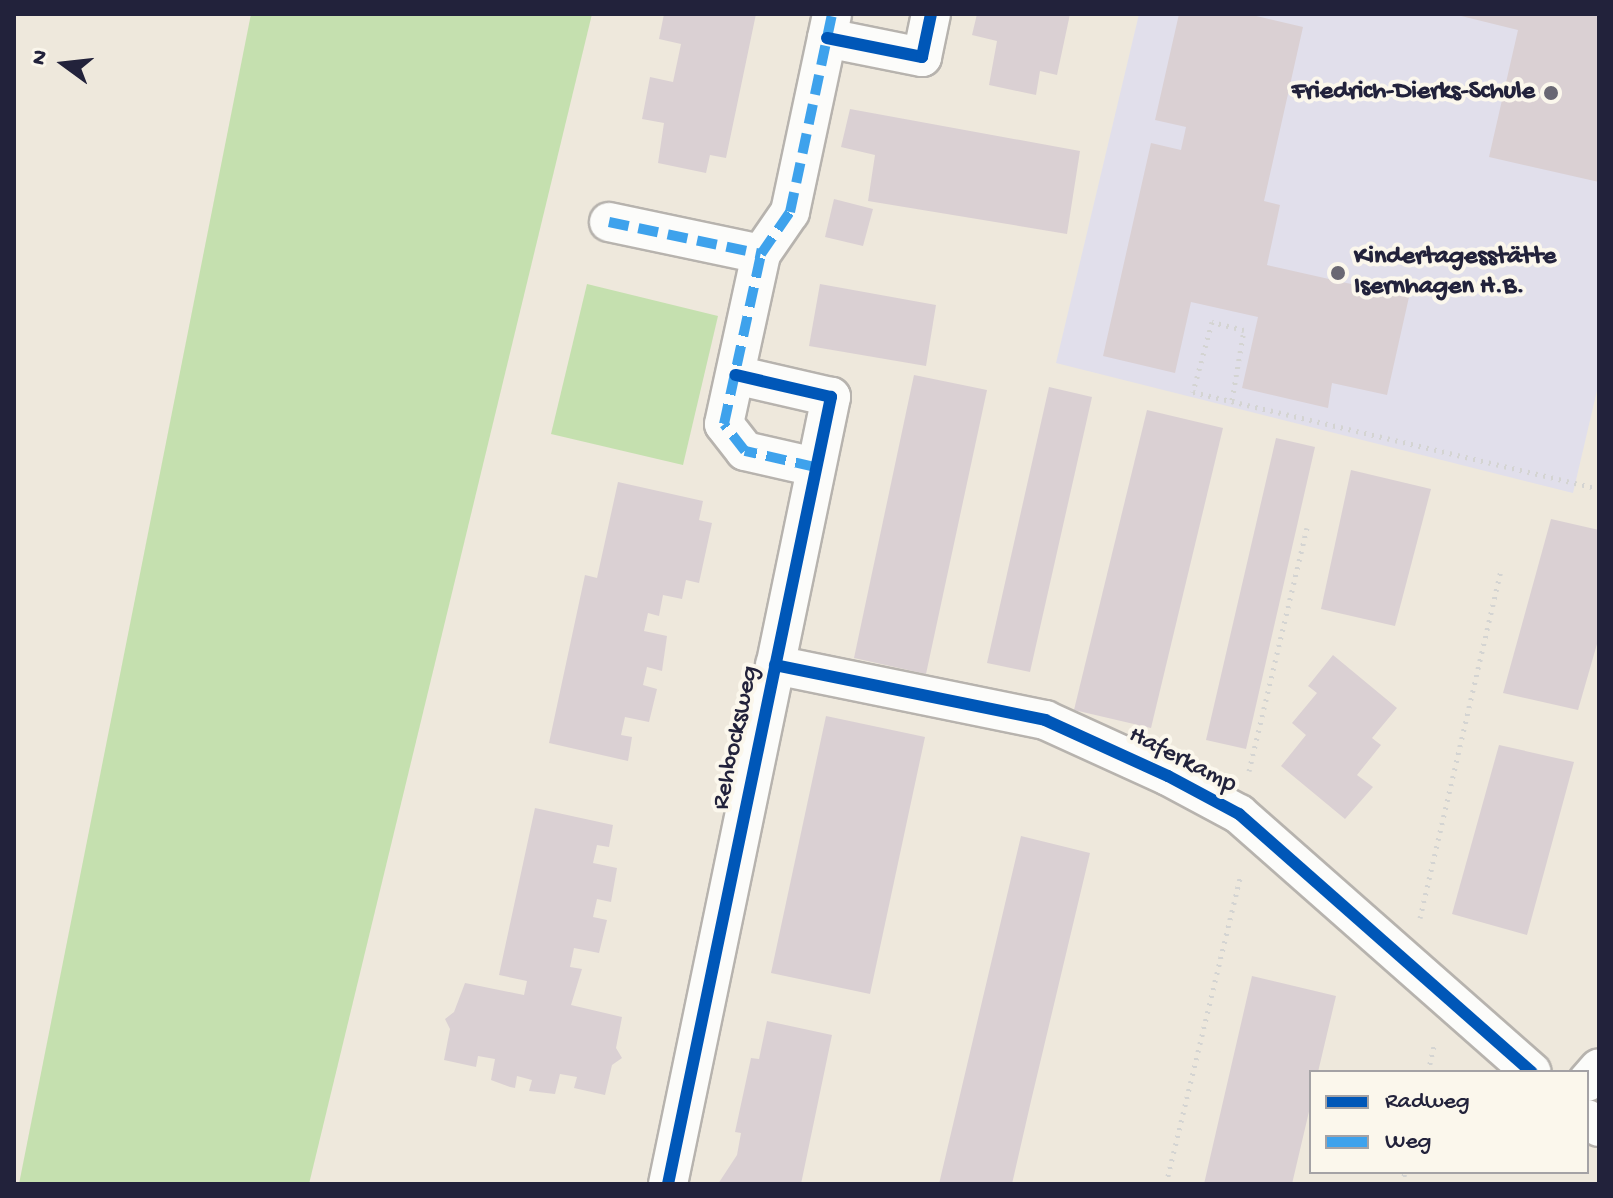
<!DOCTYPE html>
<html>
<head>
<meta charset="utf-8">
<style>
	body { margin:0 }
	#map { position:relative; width:1613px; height:1198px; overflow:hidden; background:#eee8dc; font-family:"Gochi Hand",sans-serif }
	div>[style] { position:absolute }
	.built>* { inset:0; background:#e1dfeb }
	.green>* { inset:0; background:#c5e0af }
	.building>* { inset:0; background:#dad0d3 }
	.path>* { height:5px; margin-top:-2.5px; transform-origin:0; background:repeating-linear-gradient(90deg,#d4d4d2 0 2px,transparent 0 8px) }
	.roads { filter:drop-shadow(2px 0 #b7b3ae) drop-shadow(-2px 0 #b7b3ae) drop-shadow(0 2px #b7b3ae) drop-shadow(0 -2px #b7b3ae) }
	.street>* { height:38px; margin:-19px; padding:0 19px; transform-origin:19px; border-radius:19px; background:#fcfcfa }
	.quiet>* { height:10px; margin-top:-5px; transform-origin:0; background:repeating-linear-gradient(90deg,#3ea2ec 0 20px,transparent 0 30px) }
	.cycleway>* { height:12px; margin:-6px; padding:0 6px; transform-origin:6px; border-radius:6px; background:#0057b8 }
	.dots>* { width:22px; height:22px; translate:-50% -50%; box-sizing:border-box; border:4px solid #fbf7ec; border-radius:50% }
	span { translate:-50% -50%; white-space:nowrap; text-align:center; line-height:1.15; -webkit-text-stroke:8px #fbf7ec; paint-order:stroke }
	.poi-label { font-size:26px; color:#22223b; font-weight:700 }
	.right { translate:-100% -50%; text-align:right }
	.left { translate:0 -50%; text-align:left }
	.street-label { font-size:26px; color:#22223b }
	.frame { position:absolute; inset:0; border:16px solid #22223b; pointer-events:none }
	.legend { position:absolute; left:1309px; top:1070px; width:280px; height:104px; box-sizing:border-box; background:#fbf7ec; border:2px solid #a4a2a5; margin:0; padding:10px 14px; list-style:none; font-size:24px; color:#22223b }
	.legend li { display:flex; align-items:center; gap:16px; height:40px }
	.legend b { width:40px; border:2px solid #a4a2a5 }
	.north { position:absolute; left:24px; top:24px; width:80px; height:80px; -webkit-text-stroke:6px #fbf7ec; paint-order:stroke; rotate:285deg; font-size:22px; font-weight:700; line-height:32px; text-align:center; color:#22223b }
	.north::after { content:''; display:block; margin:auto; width:28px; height:36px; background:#22223b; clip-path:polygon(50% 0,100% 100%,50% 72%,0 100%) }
</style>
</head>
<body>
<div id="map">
	<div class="built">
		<div style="clip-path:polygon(1139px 14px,1599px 14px,1599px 382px,1573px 493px,1056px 363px)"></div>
	</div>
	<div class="green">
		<div style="clip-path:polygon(251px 14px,592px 14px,309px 1184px,19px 1184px)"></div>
		<div style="clip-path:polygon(587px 284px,718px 316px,683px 465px,551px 434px)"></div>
	</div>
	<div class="building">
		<div style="clip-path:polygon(664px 14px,756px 14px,726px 158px,710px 155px,706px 173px,658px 163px,664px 123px,642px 119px,650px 77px,673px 82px,681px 44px,659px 39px)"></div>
		<div style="clip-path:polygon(977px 14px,1070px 14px,1057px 75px,1040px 71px,1036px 95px,989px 85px,997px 41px,972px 35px)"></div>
		<div style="clip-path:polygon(1179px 14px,1248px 14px,1303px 27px,1264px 201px,1280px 205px,1267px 265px,1409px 297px,1387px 395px,1332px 383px,1328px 408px,1242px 388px,1258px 317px,1191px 302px,1175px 373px,1103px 356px,1151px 143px,1181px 150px,1186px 127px,1155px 120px)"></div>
		<div style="clip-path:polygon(1453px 14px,1599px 14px,1599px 182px,1489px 157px,1518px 30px)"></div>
		<div style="clip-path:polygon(850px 109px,1080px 151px,1067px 234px,868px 201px,875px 155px,841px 147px)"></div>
		<div style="clip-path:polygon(834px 199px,873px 209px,863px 246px,825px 237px)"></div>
		<div style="clip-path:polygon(820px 284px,936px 305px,926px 366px,809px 346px)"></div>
		<div style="clip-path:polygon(914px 375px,987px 390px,926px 674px,854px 658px)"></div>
		<div style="clip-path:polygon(1049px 387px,1092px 397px,1030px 672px,987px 663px)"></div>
		<div style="clip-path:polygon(1147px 410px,1223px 428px,1151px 728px,1074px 710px)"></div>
		<div style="clip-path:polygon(1276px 438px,1315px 447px,1246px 749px,1206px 740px)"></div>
		<div style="clip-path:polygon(1351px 470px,1431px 489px,1395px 626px,1321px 609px)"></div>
		<div style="clip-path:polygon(618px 482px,703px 501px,699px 520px,712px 523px,699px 583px,686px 580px,682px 599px,663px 595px,659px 616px,648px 613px,644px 631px,667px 636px,662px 671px,647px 667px,643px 685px,657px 689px,649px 722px,625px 717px,621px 735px,632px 737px,628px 761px,549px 743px,585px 575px,597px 578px)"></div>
		<div style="clip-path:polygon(1551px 519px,1599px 530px,1599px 637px,1578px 710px,1503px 693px)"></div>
		<div style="clip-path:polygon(1333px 655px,1397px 708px,1372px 738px,1381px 745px,1357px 775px,1373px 787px,1345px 819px,1281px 766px,1306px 735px,1292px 723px,1317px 693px,1308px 686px)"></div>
		<div style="clip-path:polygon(826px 716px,925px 737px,870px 994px,771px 973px)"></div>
		<div style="clip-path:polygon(1499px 745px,1574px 762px,1527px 935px,1452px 914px)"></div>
		<div style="clip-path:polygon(535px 808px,613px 825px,609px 847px,597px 845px,593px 863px,617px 868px,611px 902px,597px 899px,593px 917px,607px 920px,599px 953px,574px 948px,570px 967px,582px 969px,571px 1005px,622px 1017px,616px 1048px,622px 1058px,612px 1065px,605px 1095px,574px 1088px,577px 1077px,560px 1074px,555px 1094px,529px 1091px,532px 1080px,517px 1076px,515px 1088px,510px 1087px,491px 1080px,495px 1059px,478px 1056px,476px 1067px,444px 1060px,450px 1029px,445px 1019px,454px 1012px,465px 983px,524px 995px,527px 981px,499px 975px)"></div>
		<div style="clip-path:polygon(1021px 836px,1090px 853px,1031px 1101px,1012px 1184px,939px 1184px)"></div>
		<div style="clip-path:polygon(1252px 976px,1336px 996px,1318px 1072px,1311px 1072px,1311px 1103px,1292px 1184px,1204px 1184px)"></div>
		<div style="clip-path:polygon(767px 1021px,832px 1035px,801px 1184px,718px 1184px,737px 1155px,741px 1133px,735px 1132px,751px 1058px,759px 1059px)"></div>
	</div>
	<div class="path">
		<div style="left:1232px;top:400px;width:71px;rotate:-80.3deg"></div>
		<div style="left:1244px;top:330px;width:33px;rotate:-166deg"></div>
		<div style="left:1212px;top:322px;width:73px;rotate:105.2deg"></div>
		<div style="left:1193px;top:392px;width:417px;rotate:13.4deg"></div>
		<div style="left:1249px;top:771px;width:250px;rotate:-76.6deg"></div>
		<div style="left:1420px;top:918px;width:356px;rotate:-76.9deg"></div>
		<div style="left:1428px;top:1072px;width:31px;rotate:-77deg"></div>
		<div style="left:1166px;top:1184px;width:318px;rotate:-76.4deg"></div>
		<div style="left:1402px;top:1184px;width:12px;rotate:-76deg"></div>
	</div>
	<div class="roads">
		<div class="street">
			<div style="left:827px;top:38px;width:97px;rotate:11.3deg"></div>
			<div style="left:922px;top:57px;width:44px;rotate:-78.2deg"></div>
			<div style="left:609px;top:222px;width:155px;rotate:11.9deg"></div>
			<div style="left:815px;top:467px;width:72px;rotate:-167.1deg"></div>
			<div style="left:745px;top:451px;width:34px;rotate:-128deg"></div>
			<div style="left:724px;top:424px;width:174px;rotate:-77.7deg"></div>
			<div style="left:761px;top:254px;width:51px;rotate:-55.4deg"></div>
			<div style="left:790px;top:212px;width:202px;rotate:-78deg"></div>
			<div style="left:775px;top:665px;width:276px;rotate:11.5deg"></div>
			<div style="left:1045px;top:720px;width:135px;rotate:24.5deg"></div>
			<div style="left:1168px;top:776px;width:81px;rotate:28.2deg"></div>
			<div style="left:1239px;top:814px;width:390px;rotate:41.4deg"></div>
			<div style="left:1587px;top:1082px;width:18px;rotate:-49deg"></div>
			<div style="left:1587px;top:1119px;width:14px;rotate:34deg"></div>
			<div style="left:668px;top:1184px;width:804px;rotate:-78.3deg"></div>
			<div style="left:831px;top:397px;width:98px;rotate:-167deg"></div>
		</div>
	</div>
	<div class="quiet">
		<div style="left:609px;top:222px;width:155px;rotate:11.9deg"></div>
		<div style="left:815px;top:467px;width:72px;rotate:-167.1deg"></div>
		<div style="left:745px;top:451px;width:34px;rotate:-128deg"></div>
		<div style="left:724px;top:424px;width:174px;rotate:-77.7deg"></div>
		<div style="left:761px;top:254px;width:51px;rotate:-55.4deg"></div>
		<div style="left:790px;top:212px;width:202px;rotate:-78deg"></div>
	</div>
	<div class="cycleway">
		<div style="left:827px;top:38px;width:97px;rotate:11.3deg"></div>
		<div style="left:922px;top:57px;width:44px;rotate:-78.2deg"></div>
		<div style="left:775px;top:665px;width:276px;rotate:11.5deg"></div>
		<div style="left:1045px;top:720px;width:135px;rotate:24.5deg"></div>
		<div style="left:1168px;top:776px;width:81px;rotate:28.2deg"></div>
		<div style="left:1239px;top:814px;width:390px;rotate:41.4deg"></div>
		<div style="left:668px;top:1184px;width:804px;rotate:-78.3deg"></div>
		<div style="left:831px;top:397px;width:98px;rotate:-167deg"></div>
	</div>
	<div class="dots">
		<div style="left:1551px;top:93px;background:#696773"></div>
		<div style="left:1338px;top:273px;background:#696773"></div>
	</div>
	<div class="poi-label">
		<span class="right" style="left:1535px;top:93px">Friedrich-Dierks-Schule</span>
		<span class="left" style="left:1354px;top:273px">Kindertagesstätte<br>Isernhagen H.B.</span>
	</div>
	<div class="street-label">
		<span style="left:737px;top:738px;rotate:-78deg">Rehbocksweg</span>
		<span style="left:1182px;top:761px;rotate:27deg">Haferkamp</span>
	</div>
	<div class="frame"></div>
	<ul class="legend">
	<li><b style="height:10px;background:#0057b8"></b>Radweg</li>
	<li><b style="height:10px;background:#3ea2ec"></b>Weg</li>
	</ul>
	<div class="north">N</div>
</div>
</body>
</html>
